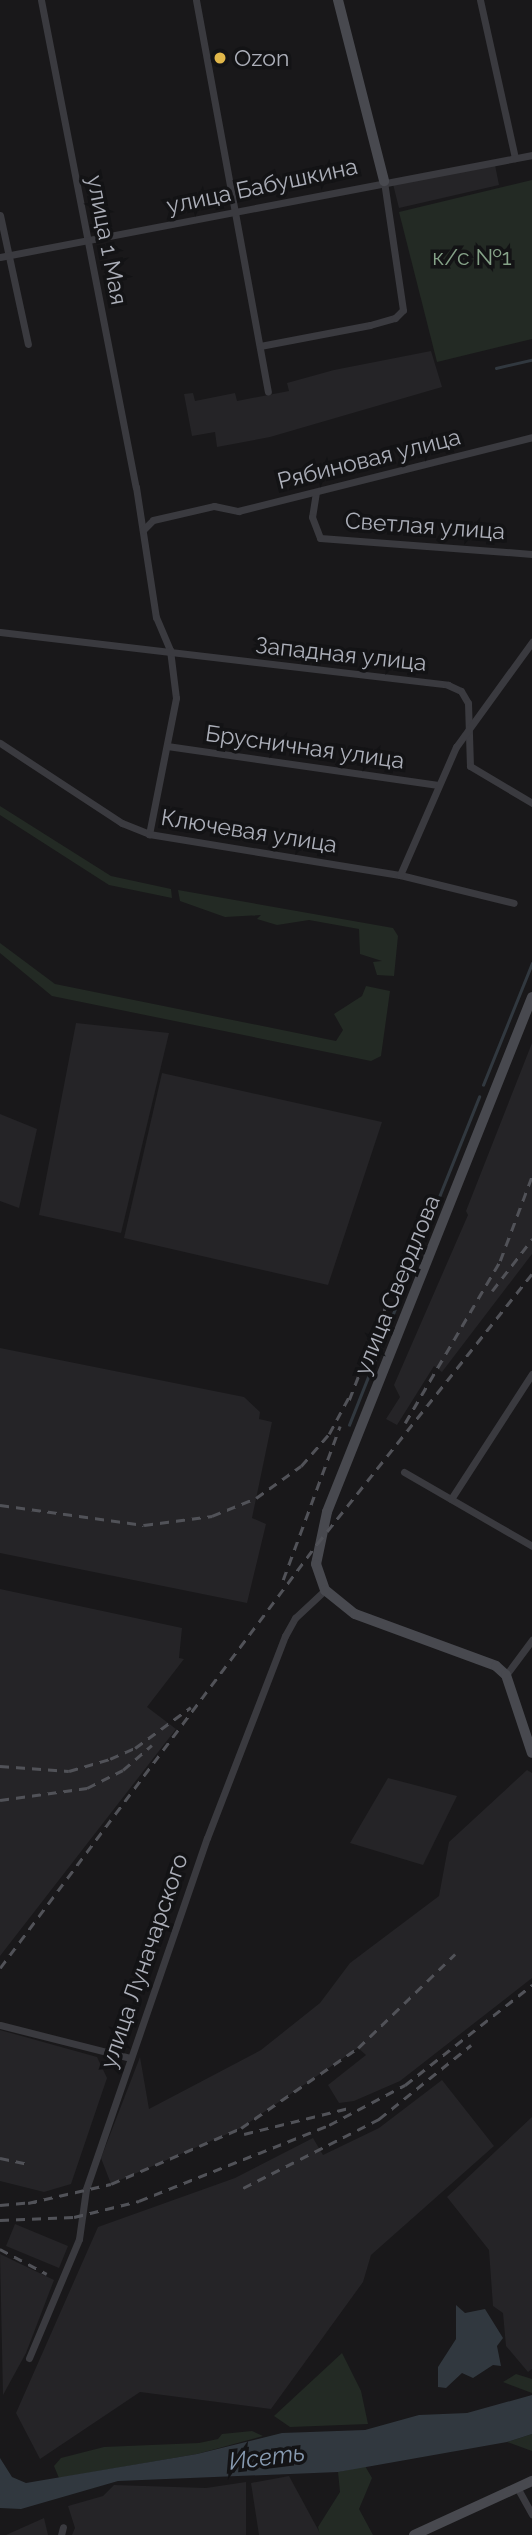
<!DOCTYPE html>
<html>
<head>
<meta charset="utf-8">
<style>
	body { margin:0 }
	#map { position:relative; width:532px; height:2535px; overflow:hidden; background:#19181a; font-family:Raleway,sans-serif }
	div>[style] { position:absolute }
	.built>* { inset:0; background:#252427 }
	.green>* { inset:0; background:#232a24 }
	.water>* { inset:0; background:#31383f }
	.stream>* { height:2.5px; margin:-1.25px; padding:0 1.25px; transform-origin:1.25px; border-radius:1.25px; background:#31383f }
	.street>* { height:7px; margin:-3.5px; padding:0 3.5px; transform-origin:3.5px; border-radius:3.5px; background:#3a3a3f }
	.secondary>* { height:10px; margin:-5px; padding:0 5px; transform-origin:5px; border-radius:5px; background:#48494f }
	.rail>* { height:2.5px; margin-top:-1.25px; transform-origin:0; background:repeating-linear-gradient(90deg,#515258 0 9px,transparent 0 16px) }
	.dots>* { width:19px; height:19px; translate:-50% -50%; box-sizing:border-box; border:4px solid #131315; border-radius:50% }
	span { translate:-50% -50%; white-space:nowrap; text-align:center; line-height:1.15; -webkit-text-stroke:7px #131315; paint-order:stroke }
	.poi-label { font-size:23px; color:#acafb9 }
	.left { translate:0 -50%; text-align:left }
	.street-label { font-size:23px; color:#acafb9 }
	.park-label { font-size:23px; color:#85a288 }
	.water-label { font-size:24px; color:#879ab0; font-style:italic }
</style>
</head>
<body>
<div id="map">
	<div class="built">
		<div style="clip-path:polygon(495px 165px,499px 185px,399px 208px,393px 184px)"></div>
		<div style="clip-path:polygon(431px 351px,442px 387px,270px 437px,217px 447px,215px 432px,192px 436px,184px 394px,193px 393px,195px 401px,235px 393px,237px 401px,289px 391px,287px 383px,334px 370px)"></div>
		<div style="clip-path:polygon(76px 1023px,169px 1033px,121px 1233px,39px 1215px)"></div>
		<div style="clip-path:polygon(532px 1043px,532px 1254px,442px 1372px,434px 1366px,397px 1425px,386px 1419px,400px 1397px,394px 1385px,468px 1215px,466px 1211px)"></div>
		<div style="clip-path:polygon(162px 1073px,382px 1122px,328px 1285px,124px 1238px)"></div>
		<div style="clip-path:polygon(0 1114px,37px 1129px,19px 1208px,0 1201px)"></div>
		<div style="clip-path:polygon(0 1348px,244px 1397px,260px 1412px,259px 1419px,272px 1422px,252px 1518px,266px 1524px,247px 1603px,0 1553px)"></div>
		<div style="clip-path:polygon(0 1589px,182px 1628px,179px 1658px,184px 1659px,147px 1707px,176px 1729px,0 1956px)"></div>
		<div style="clip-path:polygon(527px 1770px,532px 1773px,532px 1978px,400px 2081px,354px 2101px,339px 2103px,328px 2085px,366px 2055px,358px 2048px,241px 2128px,111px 2184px,101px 2158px,140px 2057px,149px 2109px,261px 2050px,320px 2003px,350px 1963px,439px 1896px,449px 1842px)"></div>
		<div style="clip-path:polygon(388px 1778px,457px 1796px,423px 1865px,350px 1843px)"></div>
		<div style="clip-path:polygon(0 2030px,97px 2057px,107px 2078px,71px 2184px,44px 2192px,0 2181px)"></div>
		<div style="clip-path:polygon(442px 2080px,494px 2146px,371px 2255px,363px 2282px,271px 2409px,140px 2392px,40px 2459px,16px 2413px,98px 2227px,235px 2178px,313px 2138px,323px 2155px,379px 2128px)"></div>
		<div style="clip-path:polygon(532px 2117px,532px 2369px,528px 2372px,506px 2346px,503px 2313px,493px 2306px,489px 2250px,447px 2197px)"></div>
		<div style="clip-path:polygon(15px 2224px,68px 2246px,59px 2268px,6px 2246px)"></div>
		<div style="clip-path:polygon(0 2254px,54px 2280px,26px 2353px,3px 2395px)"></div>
		<div style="clip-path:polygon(289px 2476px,321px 2535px,259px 2535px,251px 2483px)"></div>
		<div style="clip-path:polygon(246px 2482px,246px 2535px,72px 2535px,75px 2528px,68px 2506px,103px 2496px,114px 2485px,206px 2488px)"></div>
		<div style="clip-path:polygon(44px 2518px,48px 2535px,6px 2535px)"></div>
	</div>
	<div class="green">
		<div style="clip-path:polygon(532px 180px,532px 339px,437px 362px,399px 212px)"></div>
		<div style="clip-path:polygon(0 806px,111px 876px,171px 889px,172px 898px,109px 885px,0 815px)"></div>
		<div style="clip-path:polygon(178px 890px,393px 928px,398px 936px,394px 976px,377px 975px,373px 962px,382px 961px,360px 954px,359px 929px,309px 920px,277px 925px,257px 919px,261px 915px,225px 917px,180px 901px)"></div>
		<div style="clip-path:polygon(0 943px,55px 984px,336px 1041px,343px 1030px,334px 1014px,362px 996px,366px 986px,390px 991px,381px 1056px,371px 1061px,52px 996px,0 953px)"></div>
		<div style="clip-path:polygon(342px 2353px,361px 2391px,368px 2424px,290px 2427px,274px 2416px)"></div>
		<div style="clip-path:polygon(516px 2374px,532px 2379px,532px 2393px,503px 2382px)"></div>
		<div style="clip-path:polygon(252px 2431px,263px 2436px,197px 2454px,59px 2478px,54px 2466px,61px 2458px,104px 2447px,199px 2443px,218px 2439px,222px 2434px)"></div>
		<div style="clip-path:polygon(532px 2434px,532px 2451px,507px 2442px)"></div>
		<div style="clip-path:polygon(365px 2466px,372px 2478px,359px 2509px,373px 2535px,320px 2535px,318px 2527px,340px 2492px,338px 2472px)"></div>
	</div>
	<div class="water">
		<div style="clip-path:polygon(456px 2305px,465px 2313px,485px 2309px,503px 2338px,497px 2346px,501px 2366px,493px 2365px,473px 2378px,462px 2373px,446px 2388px,438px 2387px,438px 2367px,456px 2339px)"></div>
		<div style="clip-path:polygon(532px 2395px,532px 2434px,507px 2442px,338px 2472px,118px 2481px,21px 2509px,0 2508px,0 2458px,12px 2477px,26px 2483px,197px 2454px,282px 2433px,365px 2430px,419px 2415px,467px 2413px)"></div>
	</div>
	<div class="stream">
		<div style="left:496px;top:368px;width:37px;rotate:-13deg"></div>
		<div style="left:483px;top:1085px;width:131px;rotate:-68.1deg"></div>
		<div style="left:439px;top:1197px;width:108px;rotate:-68.2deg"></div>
		<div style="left:349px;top:1425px;width:223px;rotate:-68.4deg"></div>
	</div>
	<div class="street">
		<div style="left:41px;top:0;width:496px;rotate:79deg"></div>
		<div style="left:136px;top:487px;width:132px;rotate:81.3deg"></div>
		<div style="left:156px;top:617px;width:36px;rotate:67deg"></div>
		<div style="left:170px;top:650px;width:48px;rotate:82.9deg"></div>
		<div style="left:176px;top:698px;width:139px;rotate:101.2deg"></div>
		<div style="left:196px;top:0;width:398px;rotate:79.6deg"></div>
		<div style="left:480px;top:0;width:162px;rotate:77.5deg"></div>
		<div style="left:0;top:215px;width:132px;rotate:77.8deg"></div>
		<div style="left:0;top:257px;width:542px;rotate:-10.85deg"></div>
		<div style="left:260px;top:346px;width:112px;rotate:-10.8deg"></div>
		<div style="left:370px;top:325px;width:26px;rotate:-16deg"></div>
		<div style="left:395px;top:318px;width:11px;rotate:-45deg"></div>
		<div style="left:403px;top:310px;width:130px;rotate:-98.4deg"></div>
		<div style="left:316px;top:492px;width:25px;rotate:99deg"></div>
		<div style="left:312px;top:517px;width:22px;rotate:69deg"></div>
		<div style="left:320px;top:538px;width:213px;rotate:4.3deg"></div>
		<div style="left:143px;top:530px;width:14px;rotate:-45deg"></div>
		<div style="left:153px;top:520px;width:63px;rotate:-12.9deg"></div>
		<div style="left:214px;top:506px;width:25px;rotate:12deg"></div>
		<div style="left:238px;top:511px;width:303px;rotate:-14.1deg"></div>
		<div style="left:0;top:632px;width:451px;rotate:6.7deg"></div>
		<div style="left:448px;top:685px;width:14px;rotate:25deg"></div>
		<div style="left:461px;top:691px;width:14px;rotate:60deg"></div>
		<div style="left:468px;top:703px;width:63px;rotate:88.2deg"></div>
		<div style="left:470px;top:766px;width:72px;rotate:30.8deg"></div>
		<div style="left:0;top:743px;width:146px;rotate:33.3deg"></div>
		<div style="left:122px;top:823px;width:29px;rotate:22deg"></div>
		<div style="left:149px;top:834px;width:254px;rotate:9.3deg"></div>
		<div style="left:400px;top:875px;width:117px;rotate:13.8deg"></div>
		<div style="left:167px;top:746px;width:274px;rotate:8.2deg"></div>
		<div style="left:400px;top:875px;width:140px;rotate:-66.4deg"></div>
		<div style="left:456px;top:747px;width:130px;rotate:-54.1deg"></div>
		<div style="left:404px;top:1472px;width:148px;rotate:30deg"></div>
		<div style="left:451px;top:1499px;width:149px;rotate:-57.1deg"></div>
		<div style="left:506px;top:1675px;width:44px;rotate:-53.4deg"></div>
		<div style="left:0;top:2025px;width:134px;rotate:14.2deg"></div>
		<div style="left:29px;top:2358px;width:129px;rotate:-67.2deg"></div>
		<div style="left:79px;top:2239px;width:50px;rotate:-82deg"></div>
		<div style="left:86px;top:2189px;width:371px;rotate:-71deg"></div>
		<div style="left:207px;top:1838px;width:217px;rotate:-68.9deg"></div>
		<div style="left:285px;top:1636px;width:21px;rotate:-61deg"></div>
		<div style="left:295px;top:1618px;width:41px;rotate:-43deg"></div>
		<div style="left:518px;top:2489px;width:29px;rotate:61deg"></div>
		<div style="left:61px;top:2535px;width:8px;rotate:-76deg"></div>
	</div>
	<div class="secondary">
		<div style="left:338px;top:0;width:187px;rotate:75.7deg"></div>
		<div style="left:532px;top:997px;width:554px;rotate:111.71deg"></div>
		<div style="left:327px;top:1512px;width:53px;rotate:101.9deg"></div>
		<div style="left:316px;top:1564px;width:28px;rotate:71deg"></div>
		<div style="left:325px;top:1590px;width:38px;rotate:39deg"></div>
		<div style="left:355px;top:1614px;width:150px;rotate:20.2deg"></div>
		<div style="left:496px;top:1666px;width:13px;rotate:42deg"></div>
		<div style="left:506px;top:1675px;width:82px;rotate:71.6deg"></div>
		<div style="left:414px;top:2535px;width:130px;rotate:-24.6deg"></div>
	</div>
	<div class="rail">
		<div style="left:492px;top:1291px;width:66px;rotate:-52.4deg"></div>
		<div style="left:349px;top:1400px;width:157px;rotate:-68.7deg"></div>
		<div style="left:405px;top:1423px;width:188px;rotate:-59.6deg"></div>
		<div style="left:500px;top:1261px;width:91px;rotate:-69.4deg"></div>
		<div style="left:0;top:1505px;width:145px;rotate:7.9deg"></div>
		<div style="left:144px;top:1525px;width:69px;rotate:-7.5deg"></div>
		<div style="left:212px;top:1516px;width:48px;rotate:-22.2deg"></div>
		<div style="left:256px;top:1498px;width:55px;rotate:-35.4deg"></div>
		<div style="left:301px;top:1466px;width:43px;rotate:-48.8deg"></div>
		<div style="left:329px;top:1434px;width:47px;rotate:-61.8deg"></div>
		<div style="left:283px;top:1580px;width:164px;rotate:-69.7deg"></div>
		<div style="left:0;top:1766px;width:69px;rotate:4.1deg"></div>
		<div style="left:69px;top:1771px;width:43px;rotate:-16.3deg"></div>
		<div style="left:110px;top:1759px;width:27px;rotate:-24deg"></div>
		<div style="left:135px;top:1748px;width:69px;rotate:-36.2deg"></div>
		<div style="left:0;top:1800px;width:88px;rotate:-7.9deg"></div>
		<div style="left:87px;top:1788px;width:40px;rotate:-26.6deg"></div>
		<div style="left:123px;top:1770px;width:38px;rotate:-41deg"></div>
		<div style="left:0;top:1968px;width:529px;rotate:-53.22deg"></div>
		<div style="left:317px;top:1544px;width:345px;rotate:-51.5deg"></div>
		<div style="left:244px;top:2134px;width:108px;rotate:-13.9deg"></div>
		<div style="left:0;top:2158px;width:29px;rotate:12deg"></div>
		<div style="left:243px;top:2188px;width:153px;rotate:-26.9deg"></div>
		<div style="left:379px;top:2119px;width:118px;rotate:-38.8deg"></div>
		<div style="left:28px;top:2203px;width:85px;rotate:-12.9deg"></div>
		<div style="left:111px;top:2184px;width:142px;rotate:-23.3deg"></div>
		<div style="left:241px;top:2128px;width:142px;rotate:-34.4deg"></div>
		<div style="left:358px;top:2048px;width:135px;rotate:-44.1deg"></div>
		<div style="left:0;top:2205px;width:36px;rotate:-5deg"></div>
		<div style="left:0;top:2220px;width:74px;rotate:-2.3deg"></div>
		<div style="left:74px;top:2217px;width:67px;rotate:-13.8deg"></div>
		<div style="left:139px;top:2201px;width:205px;rotate:-21.8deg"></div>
		<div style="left:329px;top:2125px;width:86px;rotate:-27.8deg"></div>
		<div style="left:405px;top:2085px;width:162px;rotate:-38.2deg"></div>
		<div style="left:0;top:2249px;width:53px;rotate:28deg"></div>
	</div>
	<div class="dots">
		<div style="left:220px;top:58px;background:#e1b74a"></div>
	</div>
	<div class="poi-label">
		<span class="left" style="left:234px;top:58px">Ozon</span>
	</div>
	<div class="street-label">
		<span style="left:262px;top:186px;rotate:-12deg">улица Бабушкина</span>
		<span style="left:107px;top:240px;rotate:79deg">улица 1 Мая</span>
		<span style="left:369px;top:459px;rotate:-14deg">Рябиновая улица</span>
		<span style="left:425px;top:526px;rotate:4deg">Светлая улица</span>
		<span style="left:341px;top:654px;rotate:6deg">Западная улица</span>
		<span style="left:305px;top:747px;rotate:8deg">Брусничная улица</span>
		<span style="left:249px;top:831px;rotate:9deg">Ключевая улица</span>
		<span style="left:397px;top:1285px;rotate:-68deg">улица Свердлова</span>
		<span style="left:144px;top:1961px;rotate:-71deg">улица Луначарского</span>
	</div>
	<div class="park-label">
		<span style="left:472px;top:257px">к/с №1</span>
	</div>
	<div class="water-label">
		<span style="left:267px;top:2457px;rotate:-7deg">Исеть</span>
	</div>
</div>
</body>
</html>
